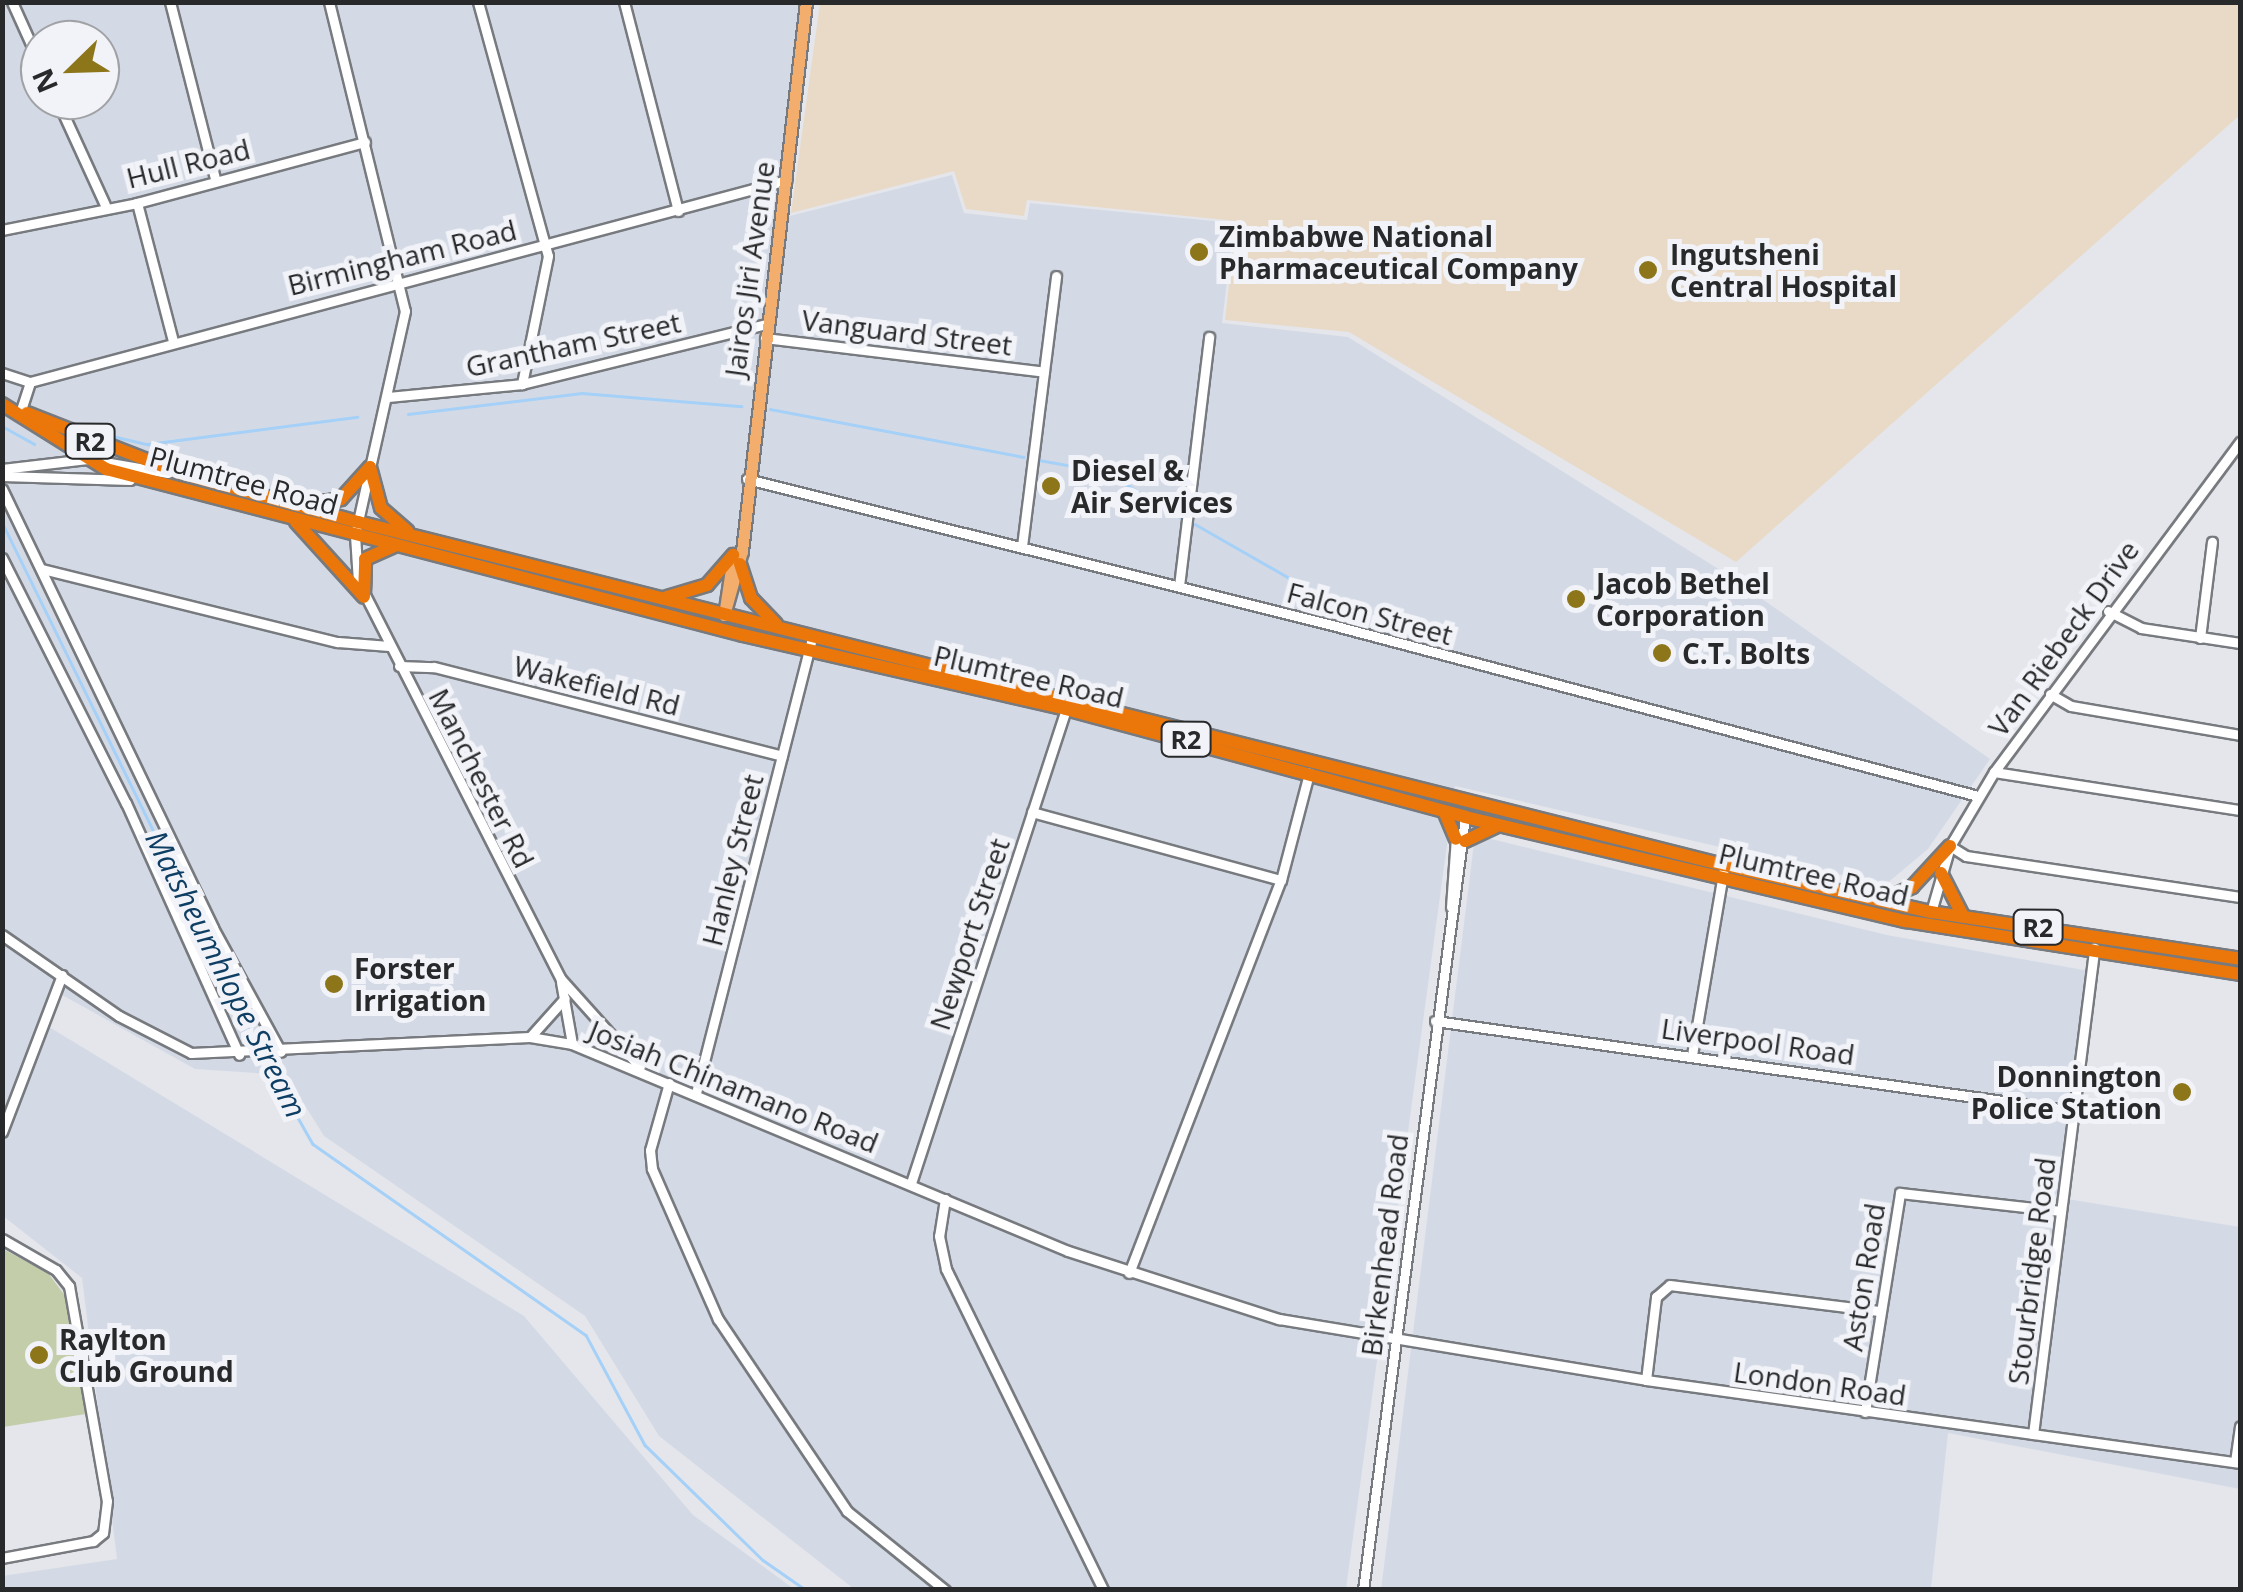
<!DOCTYPE html>
<html>
<head>
<meta charset="utf-8">
<style>
	body { margin:0 }
	#map { position:relative; width:2243px; height:1592px; overflow:hidden; background:#e4e6eb; font-family:"Open Sans",sans-serif }
	div>[style] { position:absolute }
	.built>* { inset:0; background:#d4dae5 }
	.medical>* { inset:0; background:#e9dac7 }
	.green>* { inset:0; background:#c3cdaa }
	.stream>* { height:2.5px; margin:-1.25px; padding:0 1.25px; transform-origin:1.25px; border-radius:1.25px; background:#a5d0f7 }
	.roads { filter:drop-shadow(2px 0 #777a7e) drop-shadow(-2px 0 #777a7e) drop-shadow(0 2px #777a7e) drop-shadow(0 -2px #777a7e) }
	.minor>* { height:9px; margin:-4.5px; padding:0 4.5px; transform-origin:4.5px; border-radius:4.5px; background:#fff }
	.major>* { height:11px; margin:-5.5px; padding:0 5.5px; transform-origin:5.5px; border-radius:5.5px; background:#f3ad6c }
	.highway>* { height:12px; margin:-6px; padding:0 6px; transform-origin:6px; border-radius:6px; background:#eb770a }
	.dots>* { width:28px; height:28px; translate:-50% -50%; box-sizing:border-box; border:5px solid #f1f3f8; border-radius:50% }
	span { translate:-50% -50%; white-space:nowrap; text-align:center; line-height:1.15; -webkit-text-stroke:10px #f1f3f8; paint-order:stroke }
	.shield-label span { padding:2px 8px; background:#f1f3f8; border:2px solid; border-radius:8px; -webkit-text-stroke-width:0 }
	.shield-label { font-size:25px; color:#28292a; font-weight:700 }
	.street-label { font-size:28px; color:#28292a }
	.poi-label { font-size:28px; color:#28292a; font-weight:700 }
	.left { translate:0 -50%; text-align:left }
	.right { translate:-100% -50%; text-align:right }
	.water-label { font-size:30px; color:#0e3e63; font-style:italic }
	.frame { position:absolute; inset:0; border:5px solid #28292a; pointer-events:none }
	.north { position:absolute; left:20px; top:20px; width:100px; height:100px; box-sizing:border-box; background:#f1f3f8; border:2px solid #a1a2a6; border-radius:50%; rotate:247deg; font-size:28px; font-weight:700; line-height:40px; text-align:center; color:#28292a }
	.north::after { content:''; display:block; margin:auto; width:35px; height:45px; background:#8d751a; clip-path:polygon(50% 0,100% 100%,50% 72%,0 100%) }
</style>
</head>
<body>
<div id="map">
	<div class="built">
		<div style="clip-path:polygon(evenodd,3px 3px,801px 3px,774px 220px,952px 175px,964px 213px,1027px 220px,1030px 203px,1234px 223px,1222px 323px,1348px 337px,1728px 575px,1990px 759px,1928px 849px,1885px 885px,1455px 786px,1346px 1589px,854px 1589px,659px 1436px,585px 1316px,324px 1136px,286px 1075px,195px 1069px,55px 991px,41px 1022px,524px 1316px,693px 1515px,794px 1589px,3px 1590px,2px 1576px,117px 1559px,82px 1278px,3px 1216px,3px 3px,40px 40px,100px 40px,100px 100px,40px 100px,40px 40px)"></div>
		<div style="clip-path:polygon(1475px 835px,1887px 935px,2089px 971px,2061px 1198px,2240px 1227px,2240px 1489px,1948px 1433px,1931px 1589px,1381px 1590px)"></div>
	</div>
	<div class="medical">
		<div style="clip-path:polygon(820px 3px,2240px 3px,2240px 115px,1736px 562px,1349px 332px,1225px 320px,1236px 221px,1027px 200px,1024px 216px,966px 209px,954px 171px,791px 213px)"></div>
	</div>
	<div class="green">
		<div style="clip-path:polygon(3px 1249px,48px 1273px,66px 1297px,86px 1414px,3px 1427px)"></div>
	</div>
	<div class="stream">
		<div style="left:770px;top:409px;width:258px;rotate:10.7deg"></div>
		<div style="left:408px;top:414px;width:175px;rotate:-6.9deg"></div>
		<div style="left:582px;top:393px;width:160px;rotate:4.7deg"></div>
		<div style="left:2px;top:426px;width:37px;rotate:29deg"></div>
		<div style="left:112px;top:436px;width:37px;rotate:13deg"></div>
		<div style="left:148px;top:444px;width:211px;rotate:-7.4deg"></div>
		<div style="left:1039px;top:460px;width:68px;rotate:10.2deg"></div>
		<div style="left:1106px;top:472px;width:87px;rotate:31.3deg"></div>
		<div style="left:2px;top:522px;width:584px;rotate:63.87deg"></div>
		<div style="left:1195px;top:524px;width:143px;rotate:29.8deg"></div>
		<div style="left:262px;top:1054px;width:103px;rotate:60.5deg"></div>
		<div style="left:313px;top:1144px;width:333px;rotate:35deg"></div>
		<div style="left:586px;top:1335px;width:125px;rotate:61.8deg"></div>
		<div style="left:645px;top:1445px;width:165px;rotate:44.3deg"></div>
		<div style="left:763px;top:1560px;width:52px;rotate:34.9deg"></div>
	</div>
	<div class="roads">
		<div class="minor">
			<div style="left:12px;top:2px;width:68px;rotate:65.7deg"></div>
			<div style="left:170px;top:2px;width:183px;rotate:75.7deg"></div>
			<div style="left:329px;top:2px;width:318px;rotate:76.2deg"></div>
			<div style="left:405px;top:311px;width:230px;rotate:102.6deg"></div>
			<div style="left:355px;top:535px;width:46px;rotate:86.3deg"></div>
			<div style="left:358px;top:581px;width:447px;rotate:63deg"></div>
			<div style="left:561px;top:979px;width:118px;rotate:48.1deg"></div>
			<div style="left:478px;top:2px;width:263px;rotate:74.6deg"></div>
			<div style="left:548px;top:256px;width:131px;rotate:101.5deg"></div>
			<div style="left:624px;top:2px;width:216px;rotate:75.5deg"></div>
			<div style="left:57px;top:100px;width:115px;rotate:65.4deg"></div>
			<div style="left:137px;top:203px;width:143px;rotate:75.4deg"></div>
			<div style="left:2px;top:230px;width:138px;rotate:-11.3deg"></div>
			<div style="left:137px;top:203px;width:236px;rotate:-15deg"></div>
			<div style="left:765px;top:338px;width:281px;rotate:6.9deg"></div>
			<div style="left:2px;top:373px;width:29px;rotate:18deg"></div>
			<div style="left:30px;top:382px;width:783px;rotate:-14.94deg"></div>
			<div style="left:388px;top:397px;width:135px;rotate:-5.5deg"></div>
			<div style="left:522px;top:384px;width:251px;rotate:-13.8deg"></div>
			<div style="left:21px;top:410px;width:29px;rotate:-72deg"></div>
			<div style="left:2px;top:469px;width:86px;rotate:-6.7deg"></div>
			<div style="left:87px;top:459px;width:82px;rotate:9.8deg"></div>
			<div style="left:2px;top:476px;width:128px;rotate:1.8deg"></div>
			<div style="left:747px;top:479px;width:603px;rotate:14.01deg"></div>
			<div style="left:1332px;top:625px;width:668px;rotate:14.83deg"></div>
			<div style="left:2px;top:489px;width:487px;rotate:64.3deg"></div>
			<div style="left:213px;top:928px;width:141px;rotate:61.3deg"></div>
			<div style="left:1022px;top:546px;width:272px;rotate:-82.8deg"></div>
			<div style="left:2px;top:558px;width:275px;rotate:63.2deg"></div>
			<div style="left:126px;top:803px;width:276px;rotate:65.8deg"></div>
			<div style="left:42px;top:569px;width:305px;rotate:13.9deg"></div>
			<div style="left:338px;top:642px;width:51px;rotate:4.5deg"></div>
			<div style="left:1179px;top:586px;width:251px;rotate:-83.1deg"></div>
			<div style="left:2108px;top:611px;width:37px;rotate:27deg"></div>
			<div style="left:2141px;top:628px;width:100px;rotate:8.6deg"></div>
			<div style="left:2200px;top:638px;width:97px;rotate:-82.9deg"></div>
			<div style="left:399px;top:666px;width:35px;rotate:2deg"></div>
			<div style="left:434px;top:667px;width:359px;rotate:14.3deg"></div>
			<div style="left:2050px;top:694px;width:24px;rotate:30deg"></div>
			<div style="left:2071px;top:706px;width:171px;rotate:9.7deg"></div>
			<div style="left:1994px;top:772px;width:249px;rotate:8.8deg"></div>
			<div style="left:1032px;top:812px;width:258px;rotate:15.3deg"></div>
			<div style="left:1950px;top:846px;width:19px;rotate:32deg"></div>
			<div style="left:1966px;top:856px;width:277px;rotate:8.5deg"></div>
			<div style="left:1451px;top:907px;width:69px;rotate:-85.9deg"></div>
			<div style="left:1931px;top:912px;width:69px;rotate:-73.9deg"></div>
			<div style="left:1950px;top:846px;width:86px;rotate:-59.3deg"></div>
			<div style="left:1994px;top:772px;width:412px;rotate:-53.3deg"></div>
			<div style="left:2px;top:935px;width:142px;rotate:34.7deg"></div>
			<div style="left:119px;top:1016px;width:81px;rotate:27.2deg"></div>
			<div style="left:191px;top:1053px;width:339px;rotate:-2.7deg"></div>
			<div style="left:530px;top:1037px;width:43px;rotate:9.5deg"></div>
			<div style="left:572px;top:1044px;width:537px;rotate:22.65deg"></div>
			<div style="left:1068px;top:1251px;width:222px;rotate:17.9deg"></div>
			<div style="left:1279px;top:1319px;width:372px;rotate:9.4deg"></div>
			<div style="left:1646px;top:1380px;width:600px;rotate:7.95deg"></div>
			<div style="left:561px;top:982px;width:63px;rotate:79.9deg"></div>
			<div style="left:1435px;top:1021px;width:645px;rotate:8.02deg"></div>
			<div style="left:530px;top:1037px;width:52px;rotate:-48.1deg"></div>
			<div style="left:1692px;top:1055px;width:185px;rotate:-80.3deg"></div>
			<div style="left:669px;top:1083px;width:70px;rotate:105.8deg"></div>
			<div style="left:650px;top:1150px;width:19px;rotate:84deg"></div>
			<div style="left:652px;top:1169px;width:164px;rotate:66.3deg"></div>
			<div style="left:718px;top:1319px;width:231px;rotate:56.1deg"></div>
			<div style="left:847px;top:1511px;width:126px;rotate:38.9deg"></div>
			<div style="left:696px;top:1093px;width:470px;rotate:-75.7deg"></div>
			<div style="left:2px;top:1132px;width:168px;rotate:-69.1deg"></div>
			<div style="left:911px;top:1183px;width:502px;rotate:-71.89deg"></div>
			<div style="left:945px;top:1199px;width:37px;rotate:99deg"></div>
			<div style="left:939px;top:1236px;width:34px;rotate:78deg"></div>
			<div style="left:946px;top:1269px;width:357px;rotate:63.9deg"></div>
			<div style="left:2px;top:1239px;width:62px;rotate:29.9deg"></div>
			<div style="left:56px;top:1270px;width:21px;rotate:51deg"></div>
			<div style="left:69px;top:1286px;width:218px;rotate:80deg"></div>
			<div style="left:107px;top:1501px;width:32px;rotate:97deg"></div>
			<div style="left:103px;top:1533px;width:13px;rotate:141deg"></div>
			<div style="left:93px;top:1541px;width:93px;rotate:169.4deg"></div>
			<div style="left:1129px;top:1273px;width:421px;rotate:-68.9deg"></div>
			<div style="left:1281px;top:880px;width:111px;rotate:-75.3deg"></div>
			<div style="left:1646px;top:1380px;width:84px;rotate:-83.1deg"></div>
			<div style="left:1656px;top:1297px;width:18px;rotate:-41deg"></div>
			<div style="left:1670px;top:1285px;width:212px;rotate:7.1deg"></div>
			<div style="left:1865px;top:1412px;width:222px;rotate:-80.9deg"></div>
			<div style="left:1900px;top:1193px;width:162px;rotate:6.4deg"></div>
			<div style="left:2033px;top:1434px;width:490px;rotate:-82.8deg"></div>
			<div style="left:2235px;top:1462px;width:36px;rotate:-82deg"></div>
			<div style="left:1363px;top:1590px;width:780px;rotate:-82.48deg"></div>
		</div>
		<div class="major">
			<div style="left:724px;top:615px;width:66px;rotate:-74.3deg"></div>
			<div style="left:742px;top:551px;width:553px;rotate:-83.35deg"></div>
			<div style="left:724px;top:615px;width:60px;rotate:-81.3deg"></div>
		</div>
		<div class="highway">
			<div style="left:2px;top:404px;width:123px;rotate:32deg"></div>
			<div style="left:106px;top:469px;width:658px;rotate:14.61deg"></div>
			<div style="left:743px;top:635px;width:331px;rotate:12.9deg"></div>
			<div style="left:1066px;top:709px;width:413px;rotate:15.1deg"></div>
			<div style="left:1465px;top:817px;width:453px;rotate:13.3deg"></div>
			<div style="left:1906px;top:921px;width:338px;rotate:9deg"></div>
			<div style="left:27px;top:413px;width:164px;rotate:21.4deg"></div>
			<div style="left:180px;top:473px;width:185px;rotate:15.4deg"></div>
			<div style="left:358px;top:522px;width:1408px;rotate:14.1deg"></div>
			<div style="left:1724px;top:865px;width:212px;rotate:12.8deg"></div>
			<div style="left:1931px;top:912px;width:313px;rotate:8.6deg"></div>
			<div style="left:370px;top:467px;width:42px;rotate:75deg"></div>
			<div style="left:381px;top:508px;width:35px;rotate:41deg"></div>
			<div style="left:307px;top:504px;width:34px;rotate:-8deg"></div>
			<div style="left:341px;top:499px;width:43px;rotate:-47.8deg"></div>
			<div style="left:296px;top:522px;width:101px;rotate:47.8deg"></div>
			<div style="left:740px;top:564px;width:36px;rotate:72deg"></div>
			<div style="left:751px;top:598px;width:36px;rotate:46deg"></div>
			<div style="left:364px;top:595px;width:36px;rotate:-88deg"></div>
			<div style="left:365px;top:559px;width:32px;rotate:-24deg"></div>
			<div style="left:667px;top:597px;width:42px;rotate:-16.7deg"></div>
			<div style="left:707px;top:585px;width:40px;rotate:-49deg"></div>
			<div style="left:1444px;top:811px;width:30px;rotate:67deg"></div>
			<div style="left:1465px;top:841px;width:33px;rotate:-25deg"></div>
			<div style="left:1941px;top:873px;width:48px;rotate:62.9deg"></div>
			<div style="left:1883px;top:900px;width:32px;rotate:-24deg"></div>
			<div style="left:1912px;top:887px;width:56px;rotate:-47.2deg"></div>
		</div>
	</div>
	<div class="dots">
		<div style="left:1199px;top:252px;background:#8d751a"></div>
		<div style="left:1648px;top:270px;background:#8d751a"></div>
		<div style="left:1051px;top:486px;background:#8d751a"></div>
		<div style="left:1576px;top:599px;background:#8d751a"></div>
		<div style="left:1662px;top:653px;background:#8d751a"></div>
		<div style="left:334px;top:984px;background:#8d751a"></div>
		<div style="left:2182px;top:1092px;background:#8d751a"></div>
		<div style="left:39px;top:1355px;background:#8d751a"></div>
	</div>
	<div class="shield-label">
		<span style="left:90px;top:441px">R2</span>
		<span style="left:1186px;top:739px">R2</span>
		<span style="left:2038px;top:927px">R2</span>
	</div>
	<div class="street-label">
		<span style="left:188px;top:163px;rotate:-14deg">Hull Road</span>
		<span style="left:402px;top:257px;rotate:-14deg">Birmingham Road</span>
		<span style="left:749px;top:269px;rotate:-82deg">Jairos Jiri Avenue</span>
		<span style="left:907px;top:332px;rotate:7deg">Vanguard Street</span>
		<span style="left:573px;top:344px;rotate:-12deg">Grantham Street</span>
		<span style="left:244px;top:480px;rotate:15deg">Plumtree Road</span>
		<span style="left:1370px;top:613px;rotate:15deg">Falcon Street</span>
		<span style="left:2063px;top:638px;rotate:-54deg">Van Riebeck Drive</span>
		<span style="left:1029px;top:676px;rotate:13deg">Plumtree Road</span>
		<span style="left:597px;top:685px;rotate:14deg">Wakefield Rd</span>
		<span style="left:482px;top:778px;rotate:63deg">Manchester Rd</span>
		<span style="left:732px;top:860px;rotate:-76deg">Hanley Street</span>
		<span style="left:1814px;top:874px;rotate:13deg">Plumtree Road</span>
		<span style="left:969px;top:934px;rotate:-72deg">Newport Street</span>
		<span style="left:1758px;top:1041px;rotate:8deg">Liverpool Road</span>
		<span style="left:734px;top:1086px;rotate:22deg">Josiah Chinamano Road</span>
		<span style="left:1384px;top:1245px;rotate:-83deg">Birkenhead Road</span>
		<span style="left:2031px;top:1271px;rotate:-83deg">Stourbridge Road</span>
		<span style="left:1863px;top:1277px;rotate:-81deg">Aston Road</span>
		<span style="left:1820px;top:1383px;rotate:8deg">London Road</span>
	</div>
	<div class="poi-label">
		<span class="left" style="left:1219px;top:252px">Zimbabwe National<br>Pharmaceutical Company</span>
		<span class="left" style="left:1670px;top:270px">Ingutsheni<br>Central Hospital</span>
		<span class="left" style="left:1071px;top:486px">Diesel &amp;<br>Air Services</span>
		<span class="left" style="left:1596px;top:599px">Jacob Bethel<br>Corporation</span>
		<span class="left" style="left:1682px;top:653px">C.T. Bolts</span>
		<span class="left" style="left:354px;top:984px">Forster<br>Irrigation</span>
		<span class="right" style="left:2162px;top:1092px">Donnington<br>Police Station</span>
		<span class="left" style="left:59px;top:1355px">Raylton<br>Club Ground</span>
	</div>
	<div class="water-label">
		<span style="left:226px;top:974px;rotate:63deg">Matsheumhlope Stream</span>
	</div>
	<div class="frame"></div>
	<div class="north">N</div>
</div>
</body>
</html>
